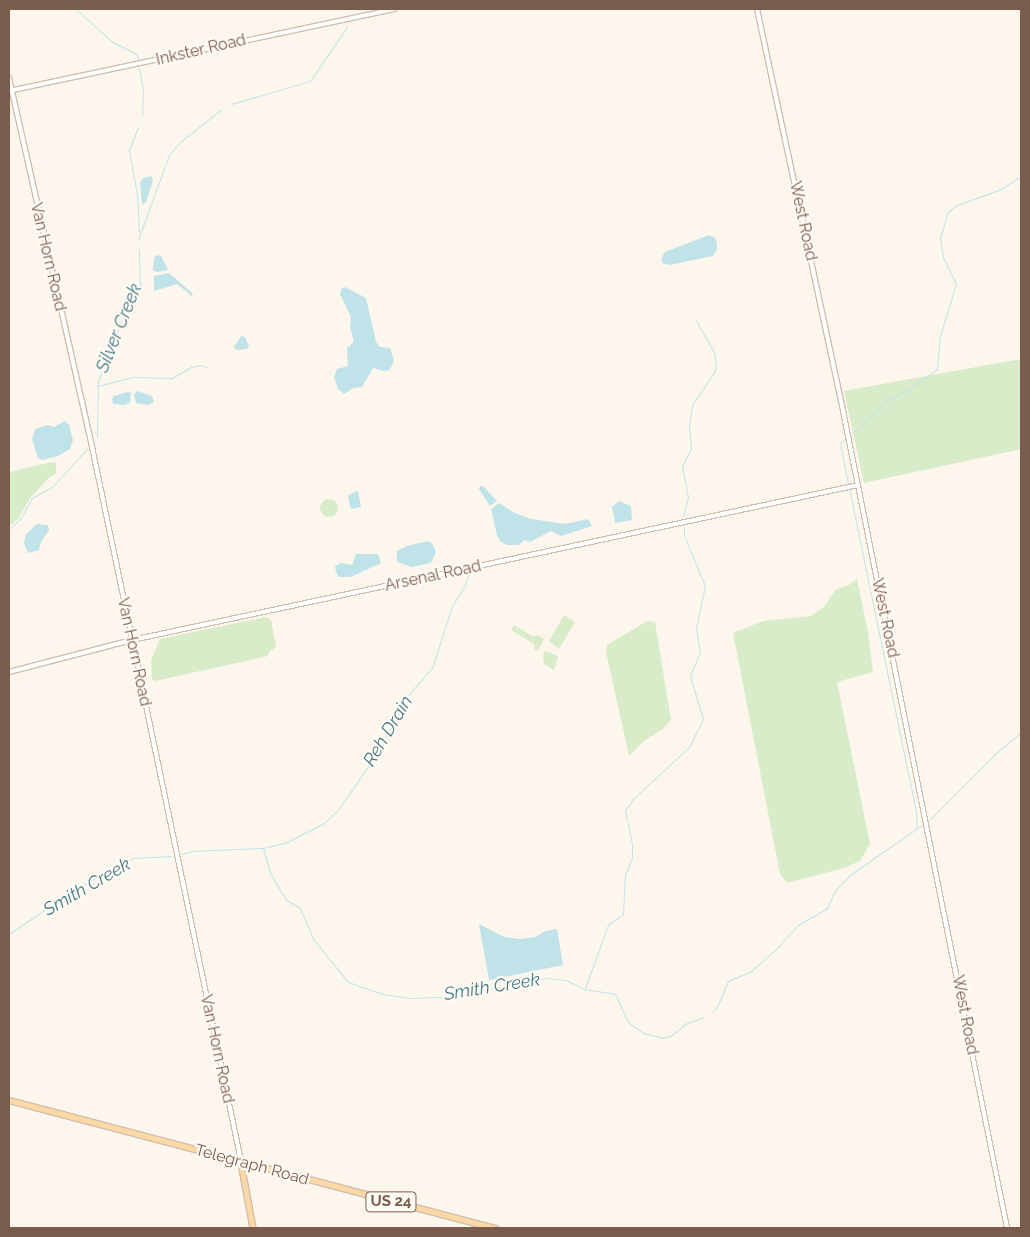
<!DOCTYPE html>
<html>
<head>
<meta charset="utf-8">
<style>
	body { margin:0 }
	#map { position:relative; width:1030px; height:1237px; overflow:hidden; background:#fdf6ec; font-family:Raleway,sans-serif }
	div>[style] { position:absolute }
	.green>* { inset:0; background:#d8ecc9 }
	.round { border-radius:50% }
	.water>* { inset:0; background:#bfe3e8 }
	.stream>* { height:1px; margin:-0.5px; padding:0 0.5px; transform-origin:0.5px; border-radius:0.5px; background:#bfe3e8 }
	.roads { filter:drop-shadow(1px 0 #d1beb0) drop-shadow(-1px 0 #d1beb0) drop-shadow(0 1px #d1beb0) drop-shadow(0 -1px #d1beb0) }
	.minor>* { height:4px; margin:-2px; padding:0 2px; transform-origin:2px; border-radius:2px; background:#fff }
	.major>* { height:4.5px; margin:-2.25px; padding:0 2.25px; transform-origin:2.25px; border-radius:2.25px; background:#fbd9a5 }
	span { translate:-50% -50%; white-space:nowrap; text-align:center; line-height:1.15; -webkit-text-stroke:4.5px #fffaf3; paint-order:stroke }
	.shield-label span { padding:1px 4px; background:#fffaf3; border:1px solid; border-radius:4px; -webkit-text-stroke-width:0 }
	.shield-label { font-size:15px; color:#7a5c4d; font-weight:700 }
	.street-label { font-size:16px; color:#7a5c4d }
	.water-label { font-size:18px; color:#437c86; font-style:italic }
	.frame { position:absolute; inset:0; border:10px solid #7a5c4d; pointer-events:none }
</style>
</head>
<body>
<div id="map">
	<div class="green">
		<div style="clip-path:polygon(1021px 359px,1021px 449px,864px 483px,844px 391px)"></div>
		<div style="clip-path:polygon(52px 462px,56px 463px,56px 474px,50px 477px,31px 497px,18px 519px,9px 526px,9px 472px)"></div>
		<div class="round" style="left:320px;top:499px;width:18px;height:18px"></div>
		<div style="clip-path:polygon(857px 579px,868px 632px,873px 672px,837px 682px,870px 844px,860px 861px,844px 868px,787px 883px,780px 874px,733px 633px,763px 621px,811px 616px,824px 607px,835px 590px,849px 585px)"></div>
		<div style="clip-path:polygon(564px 615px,575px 622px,559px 649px,549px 641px)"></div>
		<div style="clip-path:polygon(266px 617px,271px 620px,276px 647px,269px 652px,268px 656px,155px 681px,152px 679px,151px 660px,160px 639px)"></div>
		<div style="clip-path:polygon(647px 621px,655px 622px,671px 720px,663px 729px,644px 741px,629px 756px,606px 652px,607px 645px)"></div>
		<div style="clip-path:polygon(514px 625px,532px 636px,538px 635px,544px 639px,538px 651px,535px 650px,534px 644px,511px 630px)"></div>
		<div style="clip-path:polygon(545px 651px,558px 656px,554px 670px,544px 664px,543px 656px)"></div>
	</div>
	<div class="water">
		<div style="clip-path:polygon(151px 176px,153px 180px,146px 202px,142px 205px,140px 182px,143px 178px)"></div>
		<div style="clip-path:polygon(709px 235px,716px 239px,717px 249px,713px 256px,669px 265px,662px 263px,662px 257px,665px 252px)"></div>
		<div style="clip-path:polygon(157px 255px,161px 256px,168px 270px,157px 272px,153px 270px,154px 258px)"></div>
		<div style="clip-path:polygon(169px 273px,192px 293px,193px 297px,177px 284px,154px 291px,154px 276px)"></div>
		<div style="clip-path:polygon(345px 287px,366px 298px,376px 342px,380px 347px,390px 348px,394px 360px,390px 370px,384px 371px,373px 368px,362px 387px,353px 388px,344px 394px,338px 389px,334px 377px,337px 369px,348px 366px,347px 348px,354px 342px,350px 327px,351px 317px,340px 294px,342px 288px)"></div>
		<div style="clip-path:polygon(241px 336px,245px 337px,249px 346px,247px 349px,236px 350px,234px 347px)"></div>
		<div style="clip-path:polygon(137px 391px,152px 396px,154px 402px,148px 405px,136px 403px,134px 395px)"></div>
		<div style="clip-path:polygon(128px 392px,131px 393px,130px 403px,124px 405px,113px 404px,112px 399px,114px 396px)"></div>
		<div style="clip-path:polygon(65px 421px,69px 425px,73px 440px,70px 449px,58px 456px,42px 460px,38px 458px,32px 439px,35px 429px,48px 425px,54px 427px)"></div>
		<div style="clip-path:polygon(480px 486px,483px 486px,497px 501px,490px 506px,479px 489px)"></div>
		<div style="clip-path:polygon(358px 491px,361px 507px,353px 509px,350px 507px,348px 495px)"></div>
		<div style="clip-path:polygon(619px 501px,631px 506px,632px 520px,615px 523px,612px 507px)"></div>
		<div style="clip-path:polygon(499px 503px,515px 513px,531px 519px,565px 524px,588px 519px,592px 526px,561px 536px,551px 531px,530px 542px,524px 540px,519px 545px,507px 545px,501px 542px,497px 535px,491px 509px)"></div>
		<div style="clip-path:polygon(37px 524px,48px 525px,49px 530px,41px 542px,39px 550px,28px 553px,24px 543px,26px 534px)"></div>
		<div style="clip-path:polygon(428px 541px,432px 543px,436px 552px,431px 563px,412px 567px,397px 562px,397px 551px,407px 546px)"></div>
		<div style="clip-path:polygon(356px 554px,378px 554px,381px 563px,351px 577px,339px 577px,336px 572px,335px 566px,341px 563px,352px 565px)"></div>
		<div style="clip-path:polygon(479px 924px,504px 937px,520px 939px,536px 937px,545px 931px,557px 929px,563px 965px,489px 980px)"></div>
	</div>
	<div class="stream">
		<div style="left:76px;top:9px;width:47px;rotate:42.4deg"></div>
		<div style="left:111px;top:41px;width:28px;rotate:27deg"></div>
		<div style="left:136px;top:54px;width:7px;rotate:63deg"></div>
		<div style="left:139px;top:68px;width:22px;rotate:80deg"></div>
		<div style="left:143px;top:90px;width:25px;rotate:92deg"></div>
		<div style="left:231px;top:104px;width:82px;rotate:-16.2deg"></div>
		<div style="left:310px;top:81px;width:65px;rotate:-55.6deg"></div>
		<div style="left:138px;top:127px;width:26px;rotate:111deg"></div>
		<div style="left:129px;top:151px;width:44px;rotate:79.5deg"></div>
		<div style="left:137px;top:194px;width:38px;rotate:87deg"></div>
		<div style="left:138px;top:240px;width:90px;rotate:-70deg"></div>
		<div style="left:169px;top:155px;width:17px;rotate:-50deg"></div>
		<div style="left:180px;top:142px;width:53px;rotate:-38.2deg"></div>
		<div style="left:98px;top:386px;width:35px;rotate:-15deg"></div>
		<div style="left:132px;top:377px;width:40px;rotate:1.4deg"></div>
		<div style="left:172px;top:378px;width:22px;rotate:-30deg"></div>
		<div style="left:191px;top:367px;width:9px;rotate:-13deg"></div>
		<div style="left:200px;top:365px;width:7px;rotate:16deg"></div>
		<div style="left:850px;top:435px;width:55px;rotate:-42.1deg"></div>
		<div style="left:891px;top:398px;width:19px;rotate:-25deg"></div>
		<div style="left:908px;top:390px;width:36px;rotate:-36deg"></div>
		<div style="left:937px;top:369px;width:33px;rotate:-85deg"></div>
		<div style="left:940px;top:336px;width:54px;rotate:-72.9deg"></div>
		<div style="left:956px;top:284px;width:30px;rotate:-116deg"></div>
		<div style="left:943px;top:257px;width:19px;rotate:-99deg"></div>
		<div style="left:940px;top:238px;width:27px;rotate:-73deg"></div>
		<div style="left:948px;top:212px;width:11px;rotate:-38deg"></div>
		<div style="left:957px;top:205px;width:45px;rotate:-19.7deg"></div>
		<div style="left:999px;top:190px;width:26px;rotate:-32deg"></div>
		<div style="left:97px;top:437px;width:56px;rotate:-89deg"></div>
		<div style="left:98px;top:381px;width:81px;rotate:-69.1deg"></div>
		<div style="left:127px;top:305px;width:25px;rotate:-58deg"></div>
		<div style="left:140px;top:284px;width:35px;rotate:-92deg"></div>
		<div style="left:847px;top:438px;width:9px;rotate:144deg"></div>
		<div style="left:840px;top:443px;width:42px;rotate:79deg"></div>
		<div style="left:849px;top:488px;width:331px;rotate:78.3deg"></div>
		<div style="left:916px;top:812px;width:17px;rotate:87deg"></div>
		<div style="left:683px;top:516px;width:20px;rotate:-75deg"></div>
		<div style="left:688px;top:497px;width:32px;rotate:-101deg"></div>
		<div style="left:682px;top:466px;width:20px;rotate:-63deg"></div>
		<div style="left:691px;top:448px;width:24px;rotate:-95deg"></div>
		<div style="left:689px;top:424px;width:19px;rotate:-81deg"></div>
		<div style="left:692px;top:405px;width:41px;rotate:-55.9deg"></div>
		<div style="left:715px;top:371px;width:7px;rotate:-82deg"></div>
		<div style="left:716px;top:364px;width:12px;rotate:-99deg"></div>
		<div style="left:714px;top:352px;width:36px;rotate:-120deg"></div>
		<div style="left:9px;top:529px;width:15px;rotate:-42deg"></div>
		<div style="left:20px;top:519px;width:24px;rotate:-60deg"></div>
		<div style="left:32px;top:498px;width:23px;rotate:-29deg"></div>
		<div style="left:52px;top:487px;width:52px;rotate:-47.4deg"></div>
		<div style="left:929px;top:820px;width:93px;rotate:-45deg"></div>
		<div style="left:995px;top:754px;width:34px;rotate:-40deg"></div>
		<div style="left:627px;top:821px;width:11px;rotate:-100deg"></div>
		<div style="left:625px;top:810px;width:14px;rotate:-54deg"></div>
		<div style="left:633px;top:799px;width:76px;rotate:-42.9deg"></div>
		<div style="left:689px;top:747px;width:31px;rotate:-63deg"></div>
		<div style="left:703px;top:719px;width:45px;rotate:-106.8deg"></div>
		<div style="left:690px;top:676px;width:25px;rotate:-67deg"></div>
		<div style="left:700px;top:653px;width:25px;rotate:-99deg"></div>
		<div style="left:696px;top:628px;width:43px;rotate:-77.9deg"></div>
		<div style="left:705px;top:586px;width:55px;rotate:-112.4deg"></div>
		<div style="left:684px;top:535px;width:8px;rotate:-90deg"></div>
		<div style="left:263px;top:848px;width:26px;rotate:74deg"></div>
		<div style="left:270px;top:873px;width:31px;rotate:59deg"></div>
		<div style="left:286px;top:900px;width:16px;rotate:30deg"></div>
		<div style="left:300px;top:908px;width:34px;rotate:67deg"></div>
		<div style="left:313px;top:939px;width:55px;rotate:50.9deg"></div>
		<div style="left:348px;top:982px;width:36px;rotate:19deg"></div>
		<div style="left:382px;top:994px;width:28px;rotate:8deg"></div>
		<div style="left:410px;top:998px;width:36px;rotate:-2deg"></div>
		<div style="left:446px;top:997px;width:103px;rotate:-10.7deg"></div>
		<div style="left:547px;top:978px;width:19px;rotate:6deg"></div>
		<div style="left:566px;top:980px;width:20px;rotate:27deg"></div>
		<div style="left:584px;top:989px;width:31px;rotate:9deg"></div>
		<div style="left:615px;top:994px;width:31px;rotate:65deg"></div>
		<div style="left:628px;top:1022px;width:19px;rotate:36deg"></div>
		<div style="left:643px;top:1033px;width:21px;rotate:14deg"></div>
		<div style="left:663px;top:1038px;width:9px;rotate:-18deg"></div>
		<div style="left:672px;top:1035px;width:17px;rotate:-40deg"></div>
		<div style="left:685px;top:1024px;width:19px;rotate:-21deg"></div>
		<div style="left:181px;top:854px;width:12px;rotate:-14deg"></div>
		<div style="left:193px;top:851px;width:70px;rotate:-2.5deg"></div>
		<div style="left:263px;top:848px;width:23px;rotate:-13deg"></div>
		<div style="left:285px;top:843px;width:44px;rotate:-27.1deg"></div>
		<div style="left:324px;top:823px;width:19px;rotate:-43deg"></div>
		<div style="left:338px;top:810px;width:62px;rotate:-55.5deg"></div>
		<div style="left:373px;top:759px;width:76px;rotate:-60.7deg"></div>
		<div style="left:410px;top:693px;width:33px;rotate:-49deg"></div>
		<div style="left:432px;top:668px;width:65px;rotate:-72.1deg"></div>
		<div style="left:452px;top:606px;width:25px;rotate:-58deg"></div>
		<div style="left:465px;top:585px;width:13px;rotate:-72deg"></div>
		<div style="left:9px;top:934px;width:73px;rotate:-34.3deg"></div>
		<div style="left:69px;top:893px;width:55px;rotate:-29.4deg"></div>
		<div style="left:117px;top:866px;width:18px;rotate:-27deg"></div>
		<div style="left:133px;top:858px;width:38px;rotate:-3deg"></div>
		<div style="left:585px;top:988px;width:67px;rotate:-69.9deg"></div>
		<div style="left:608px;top:925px;width:19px;rotate:-36deg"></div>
		<div style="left:623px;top:914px;width:39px;rotate:-87deg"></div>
		<div style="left:625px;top:875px;width:18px;rotate:-68deg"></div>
		<div style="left:632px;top:858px;width:14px;rotate:-90deg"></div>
		<div style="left:632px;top:844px;width:21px;rotate:-101deg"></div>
		<div style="left:712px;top:1012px;width:7px;rotate:-45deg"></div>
		<div style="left:717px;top:1007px;width:28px;rotate:-67deg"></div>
		<div style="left:728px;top:981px;width:25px;rotate:-23deg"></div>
		<div style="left:751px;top:971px;width:35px;rotate:-41deg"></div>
		<div style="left:777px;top:948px;width:31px;rotate:-48deg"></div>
		<div style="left:798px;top:925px;width:34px;rotate:-30deg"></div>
		<div style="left:827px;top:908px;width:19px;rotate:-65deg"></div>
		<div style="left:835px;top:891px;width:22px;rotate:-47deg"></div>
		<div style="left:850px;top:875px;width:89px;rotate:-34.9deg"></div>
	</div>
	<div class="roads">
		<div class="minor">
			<div style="left:757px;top:9px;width:411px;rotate:77.9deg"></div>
			<div style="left:843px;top:411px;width:833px;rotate:78.65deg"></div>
			<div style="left:9px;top:78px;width:378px;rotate:77.3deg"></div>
			<div style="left:92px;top:447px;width:729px;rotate:78.21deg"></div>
			<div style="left:9px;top:91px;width:394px;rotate:-12deg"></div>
			<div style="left:9px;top:672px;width:127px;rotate:-14.6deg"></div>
			<div style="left:132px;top:640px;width:742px;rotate:-12.05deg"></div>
		</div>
		<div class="major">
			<div style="left:9px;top:1100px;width:503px;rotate:14.76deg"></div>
			<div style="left:241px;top:1163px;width:66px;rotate:79.5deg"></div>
		</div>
	</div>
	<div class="shield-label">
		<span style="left:391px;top:1202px">US 24</span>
	</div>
	<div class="street-label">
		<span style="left:201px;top:50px;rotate:-13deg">Inkster Road</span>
		<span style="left:803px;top:221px;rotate:78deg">West Road</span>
		<span style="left:48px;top:257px;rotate:77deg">Van Horn Road</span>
		<span style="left:433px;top:576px;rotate:-12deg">Arsenal Road</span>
		<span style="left:885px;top:618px;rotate:78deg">West Road</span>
		<span style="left:134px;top:652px;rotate:78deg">Van Horn Road</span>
		<span style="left:965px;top:1015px;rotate:79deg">West Road</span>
		<span style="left:217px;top:1049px;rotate:78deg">Van Horn Road</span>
		<span style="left:252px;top:1165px;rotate:15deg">Telegraph Road</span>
	</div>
	<div class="water-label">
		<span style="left:119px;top:328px;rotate:-68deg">Silver Creek</span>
		<span style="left:388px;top:731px;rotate:-59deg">Reh Drain</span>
		<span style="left:87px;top:887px;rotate:-30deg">Smith Creek</span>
		<span style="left:492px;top:987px;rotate:-9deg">Smith Creek</span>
	</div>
	<div class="frame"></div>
</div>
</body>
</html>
